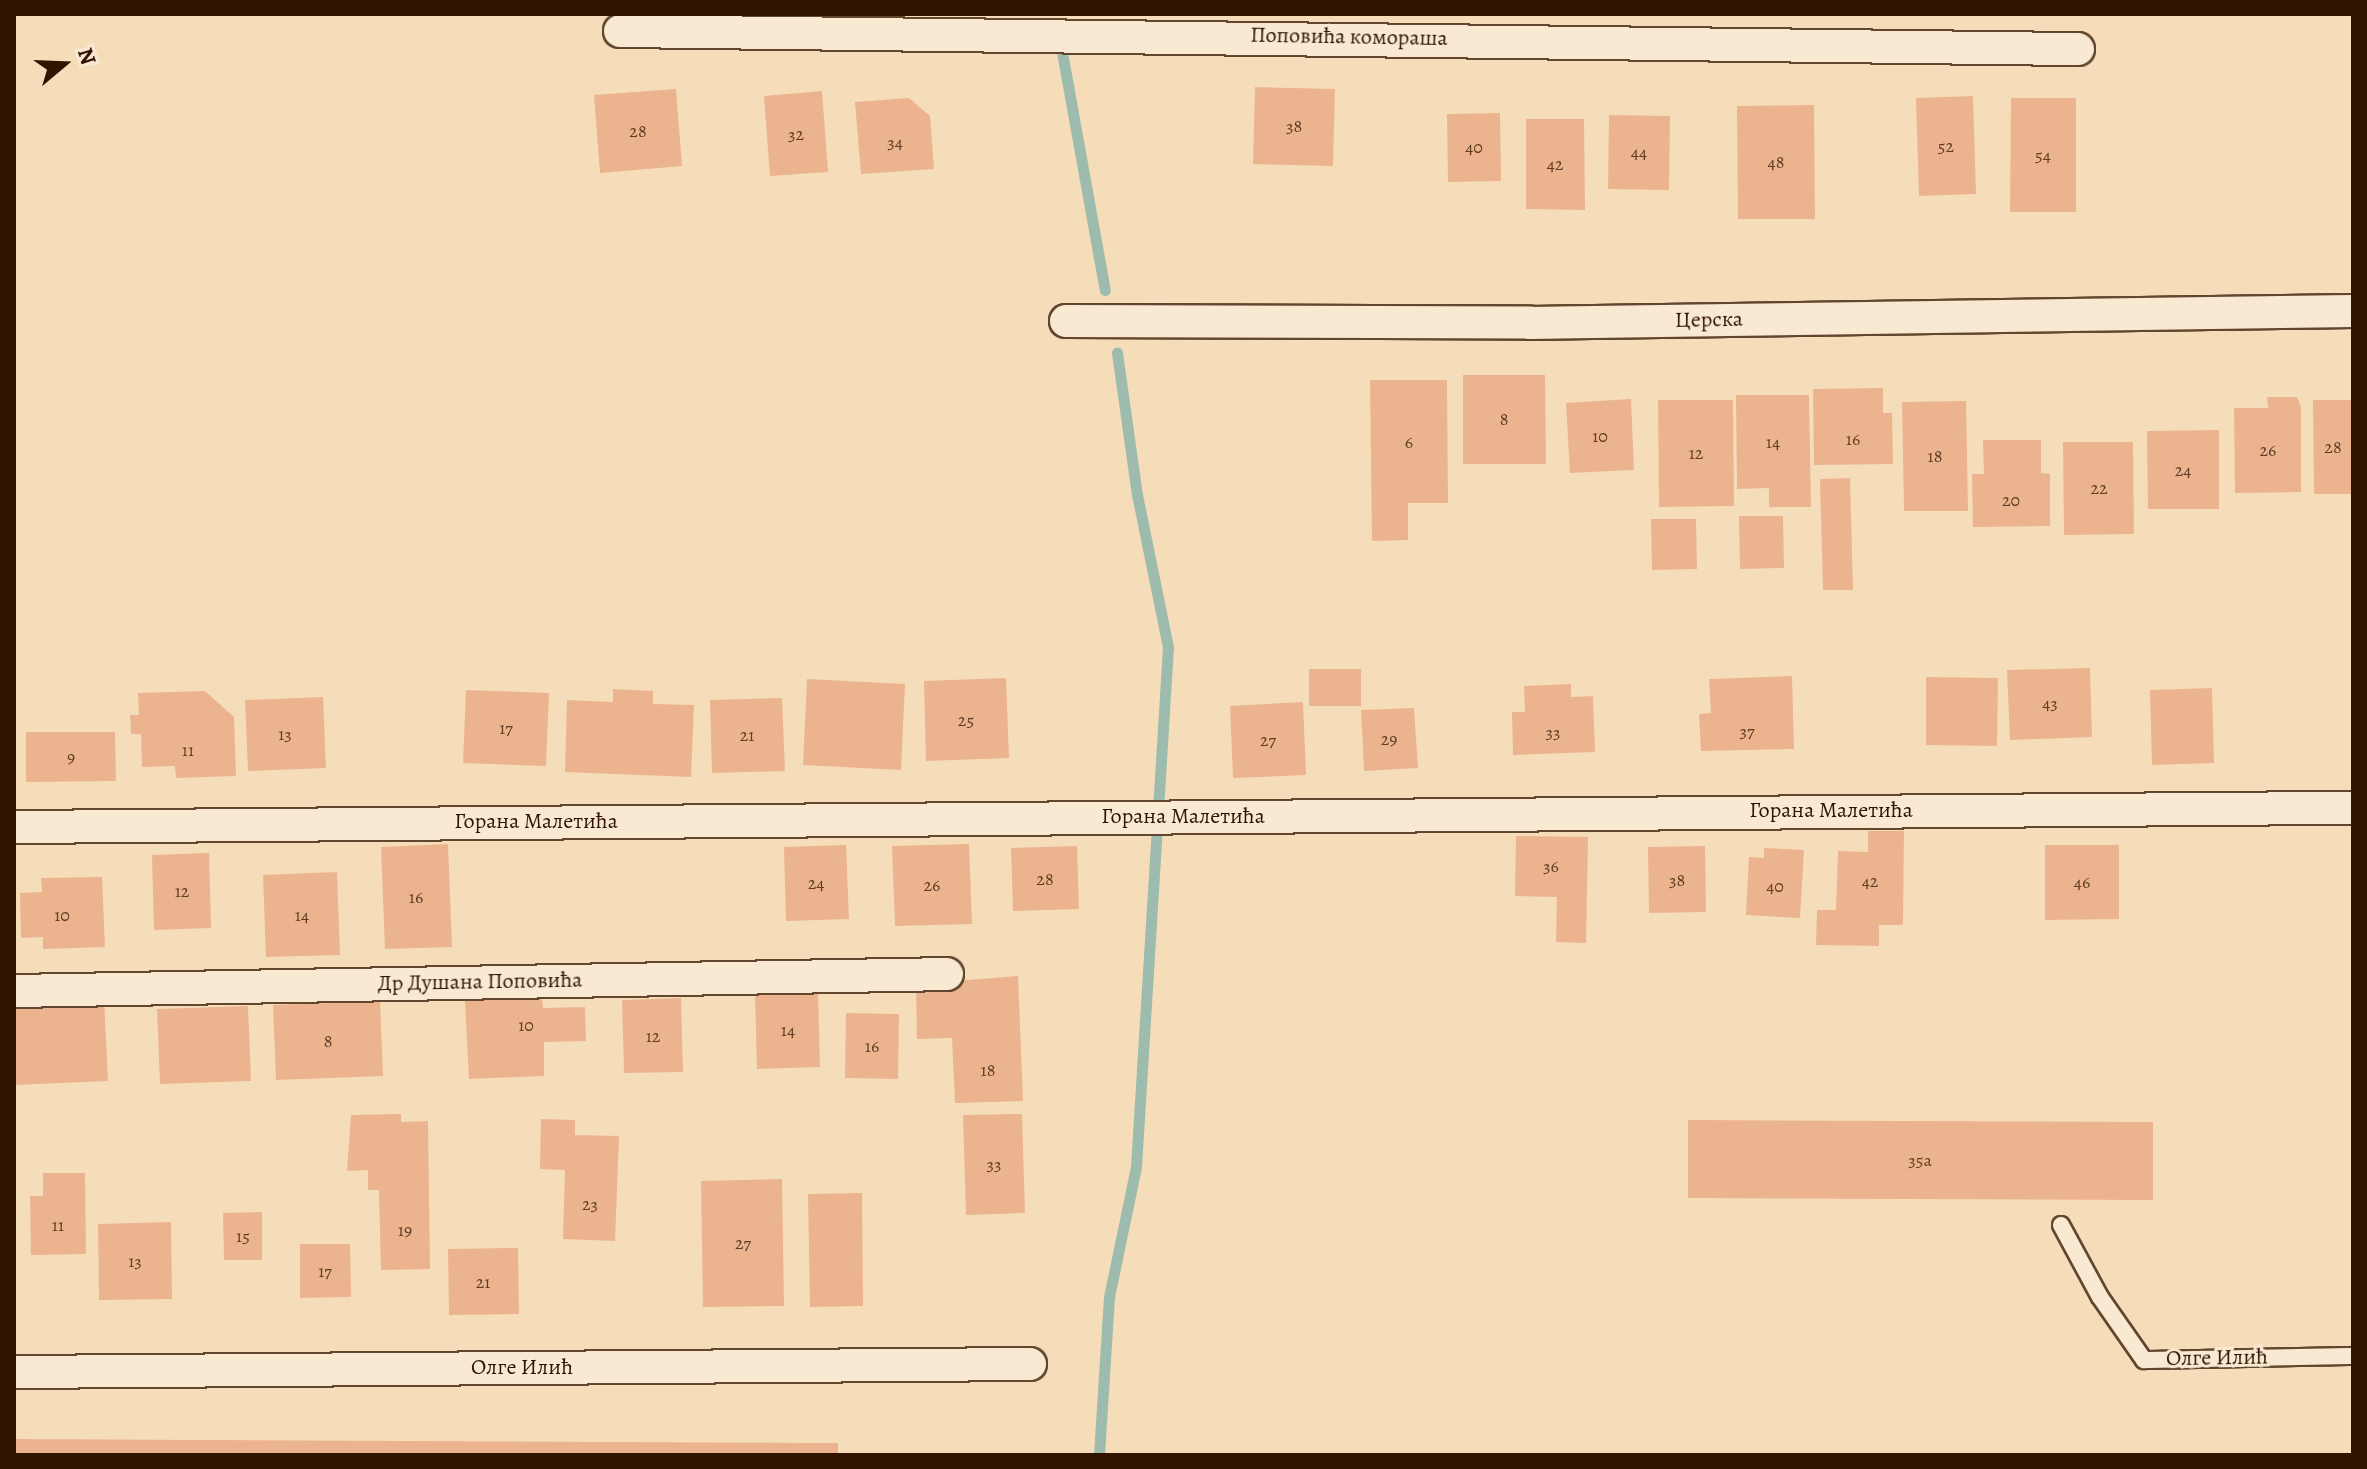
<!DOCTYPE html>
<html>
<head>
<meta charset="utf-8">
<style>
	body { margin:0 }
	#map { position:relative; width:2367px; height:1469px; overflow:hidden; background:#f6ddba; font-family:Alegreya,serif }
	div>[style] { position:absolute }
	.stream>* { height:11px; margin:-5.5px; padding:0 5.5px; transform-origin:5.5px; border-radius:5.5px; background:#9dbcae }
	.building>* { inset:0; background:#ebb48f }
	.roads { filter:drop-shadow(2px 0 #62462e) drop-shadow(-2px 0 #62462e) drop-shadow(0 2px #62462e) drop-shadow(0 -2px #62462e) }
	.lane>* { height:16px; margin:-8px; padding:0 8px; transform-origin:8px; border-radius:8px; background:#f9e9d2 }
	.street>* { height:32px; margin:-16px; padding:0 16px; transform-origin:16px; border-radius:16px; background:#f9e9d2 }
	span { translate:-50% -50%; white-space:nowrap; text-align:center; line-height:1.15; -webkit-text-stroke:6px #f9e9d2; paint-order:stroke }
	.number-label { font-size:18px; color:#603c24 }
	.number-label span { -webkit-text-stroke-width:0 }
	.street-label { font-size:22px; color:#311400 }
	.frame { position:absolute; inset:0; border:16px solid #311400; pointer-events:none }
	.north { position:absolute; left:24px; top:24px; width:80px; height:80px; -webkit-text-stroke:6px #f9e9d2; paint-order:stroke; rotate:71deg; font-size:22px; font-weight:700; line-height:32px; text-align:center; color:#311400 }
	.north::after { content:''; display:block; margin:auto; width:28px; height:36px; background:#311400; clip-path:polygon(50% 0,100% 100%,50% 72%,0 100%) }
</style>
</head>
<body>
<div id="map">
	<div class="stream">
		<div style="left:1060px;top:41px;width:253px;rotate:79.8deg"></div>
		<div style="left:1099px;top:1455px;width:158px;rotate:-86.4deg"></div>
		<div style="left:1109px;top:1297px;width:133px;rotate:-78.3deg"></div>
		<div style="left:1136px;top:1167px;width:521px;rotate:-86.48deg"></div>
		<div style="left:1168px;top:647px;width:155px;rotate:-101.5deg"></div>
		<div style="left:1137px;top:495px;width:144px;rotate:-98deg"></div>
	</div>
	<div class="building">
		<div style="clip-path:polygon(1255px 87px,1335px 89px,1333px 166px,1253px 164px)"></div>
		<div style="clip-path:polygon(676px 89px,682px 166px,600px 173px,594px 95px)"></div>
		<div style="clip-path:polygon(822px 91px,828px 172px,770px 176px,764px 96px)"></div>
		<div style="clip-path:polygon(1973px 96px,1976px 194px,1919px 196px,1916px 98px)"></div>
		<div style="clip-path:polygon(909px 98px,930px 116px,934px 169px,861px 174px,855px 102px)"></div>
		<div style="clip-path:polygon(2011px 98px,2076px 98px,2076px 212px,2010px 212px)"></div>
		<div style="clip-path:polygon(1814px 105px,1815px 219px,1738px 219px,1737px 106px)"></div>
		<div style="clip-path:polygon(1500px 113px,1501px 181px,1448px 182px,1447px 114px)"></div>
		<div style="clip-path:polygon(1609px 115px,1670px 116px,1669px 190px,1608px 189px)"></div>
		<div style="clip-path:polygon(1526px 119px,1584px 119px,1585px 210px,1526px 209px)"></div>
		<div style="clip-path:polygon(1463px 375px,1545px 375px,1546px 464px,1463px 464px)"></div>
		<div style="clip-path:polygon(1370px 380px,1447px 380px,1448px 503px,1408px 503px,1408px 540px,1372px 541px)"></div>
		<div style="clip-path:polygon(1883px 388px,1883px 413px,1892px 413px,1893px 464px,1814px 465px,1813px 389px)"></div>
		<div style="clip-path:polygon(1736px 395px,1809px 395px,1811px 507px,1769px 507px,1769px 488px,1737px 489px)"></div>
		<div style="clip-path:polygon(2267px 397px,2297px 397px,2301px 407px,2301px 492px,2235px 493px,2234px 408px,2268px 408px)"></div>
		<div style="clip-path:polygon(1631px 399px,1634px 470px,1570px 473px,1566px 403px)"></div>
		<div style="clip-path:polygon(1658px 400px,1733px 400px,1734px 506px,1659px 507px)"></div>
		<div style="clip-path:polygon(2313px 400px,2353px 400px,2353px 494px,2314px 494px)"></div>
		<div style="clip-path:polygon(1966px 401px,1968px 511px,1904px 511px,1902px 402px)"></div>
		<div style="clip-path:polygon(2219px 430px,2219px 509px,2148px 509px,2147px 431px)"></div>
		<div style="clip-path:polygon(1983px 440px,2041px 440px,2041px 473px,2050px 474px,2050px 526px,1973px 527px,1972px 474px,1984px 474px)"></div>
		<div style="clip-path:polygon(2063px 442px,2133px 442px,2134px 534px,2064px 535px)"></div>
		<div style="clip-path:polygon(1850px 478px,1853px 590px,1823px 590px,1820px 479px)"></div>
		<div style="clip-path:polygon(1739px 516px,1783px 516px,1784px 568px,1740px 569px)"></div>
		<div style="clip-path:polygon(1651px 519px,1696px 519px,1697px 569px,1652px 570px)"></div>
		<div style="clip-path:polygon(2090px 668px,2092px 737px,2010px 740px,2007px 670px)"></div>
		<div style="clip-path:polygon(1309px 669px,1361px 669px,1361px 706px,1309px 706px)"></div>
		<div style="clip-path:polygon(1792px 676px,1794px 749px,1701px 751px,1699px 714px,1711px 713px,1709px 679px)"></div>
		<div style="clip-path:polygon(1926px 677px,1998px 678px,1997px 746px,1926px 745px)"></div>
		<div style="clip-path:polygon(1006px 678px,1009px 758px,926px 761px,924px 681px)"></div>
		<div style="clip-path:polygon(807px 679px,905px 684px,901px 770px,803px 765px)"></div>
		<div style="clip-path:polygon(1571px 684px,1571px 697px,1593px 696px,1595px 752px,1513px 755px,1512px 712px,1525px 712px,1524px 686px)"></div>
		<div style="clip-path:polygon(2212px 688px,2214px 763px,2152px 765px,2150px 690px)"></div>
		<div style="clip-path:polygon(613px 689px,653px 691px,653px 704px,694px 705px,691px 777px,565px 772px,567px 700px,613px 702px)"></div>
		<div style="clip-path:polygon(466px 690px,549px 693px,546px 766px,463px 763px)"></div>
		<div style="clip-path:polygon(205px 691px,234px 717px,236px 776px,176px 778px,175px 766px,142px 767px,141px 734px,131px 734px,130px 715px,139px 715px,138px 693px)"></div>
		<div style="clip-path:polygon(323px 697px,326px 768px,248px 771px,245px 700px)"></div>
		<div style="clip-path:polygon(782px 698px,785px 771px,712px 773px,710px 700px)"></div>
		<div style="clip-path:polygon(1303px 702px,1306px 775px,1233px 778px,1230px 706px)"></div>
		<div style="clip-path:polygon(1414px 708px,1418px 768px,1364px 771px,1361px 710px)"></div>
		<div style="clip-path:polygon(26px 732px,115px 732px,116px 781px,26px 782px)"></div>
		<div style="clip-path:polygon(1868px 831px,1904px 831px,1903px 925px,1879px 925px,1879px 946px,1816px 945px,1817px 910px,1836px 910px,1838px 851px,1868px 852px)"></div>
		<div style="clip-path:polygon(1516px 836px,1588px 837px,1586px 943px,1556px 942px,1557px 897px,1515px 896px)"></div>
		<div style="clip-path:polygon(448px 844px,452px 947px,385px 949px,381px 847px)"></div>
		<div style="clip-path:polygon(969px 844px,972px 924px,895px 926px,892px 846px)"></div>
		<div style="clip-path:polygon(846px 845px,849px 919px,786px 921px,784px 847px)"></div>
		<div style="clip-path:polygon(2045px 845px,2119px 845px,2119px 919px,2045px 920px)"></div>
		<div style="clip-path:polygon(1077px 846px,1079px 909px,1013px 911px,1011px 848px)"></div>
		<div style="clip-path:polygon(1705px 846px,1706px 912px,1649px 913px,1648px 847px)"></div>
		<div style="clip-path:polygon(1764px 848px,1804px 850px,1800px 918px,1746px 915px,1749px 857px,1764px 858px)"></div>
		<div style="clip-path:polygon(209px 853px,211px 928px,154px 930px,152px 855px)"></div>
		<div style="clip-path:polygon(337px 872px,340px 955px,266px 957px,263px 875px)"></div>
		<div style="clip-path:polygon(102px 877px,105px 947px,43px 949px,43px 937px,21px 938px,20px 893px,42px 892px,41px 878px)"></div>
		<div style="clip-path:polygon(1018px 976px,1023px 1101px,955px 1103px,952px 1038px,917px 1039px,916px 984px)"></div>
		<div style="clip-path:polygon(818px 991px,820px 1067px,757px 1069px,755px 993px)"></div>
		<div style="clip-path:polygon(542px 998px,543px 1008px,585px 1007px,586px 1041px,544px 1042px,544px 1076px,469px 1079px,465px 1000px)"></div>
		<div style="clip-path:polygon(681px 998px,683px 1072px,624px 1073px,622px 1000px)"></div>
		<div style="clip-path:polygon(104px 999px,108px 1081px,14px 1085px,14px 1003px)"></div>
		<div style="clip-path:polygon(380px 1001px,383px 1076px,276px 1080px,273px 1005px)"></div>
		<div style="clip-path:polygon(248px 1006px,251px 1081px,160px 1084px,157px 1009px)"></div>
		<div style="clip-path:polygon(846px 1013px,899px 1014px,898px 1079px,845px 1078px)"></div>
		<div style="clip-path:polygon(401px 1114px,401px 1122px,428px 1121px,430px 1269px,381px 1270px,379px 1190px,368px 1190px,368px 1170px,347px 1171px,351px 1115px)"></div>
		<div style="clip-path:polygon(1022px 1114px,1025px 1213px,966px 1215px,963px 1115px)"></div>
		<div style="clip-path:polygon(541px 1119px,575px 1120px,575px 1135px,619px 1136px,615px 1241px,563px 1239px,565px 1170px,540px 1169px)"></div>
		<div style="clip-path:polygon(1688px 1120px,2153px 1122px,2153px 1200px,1688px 1198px)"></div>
		<div style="clip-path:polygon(43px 1173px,85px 1173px,86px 1254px,31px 1255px,30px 1196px,43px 1196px)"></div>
		<div style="clip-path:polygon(782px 1179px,784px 1306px,703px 1307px,701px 1181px)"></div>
		<div style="clip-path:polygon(862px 1193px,863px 1306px,810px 1307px,808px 1194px)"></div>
		<div style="clip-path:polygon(262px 1212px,262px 1260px,224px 1260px,223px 1213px)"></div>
		<div style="clip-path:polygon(171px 1222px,172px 1299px,99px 1300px,98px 1224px)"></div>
		<div style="clip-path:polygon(300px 1244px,350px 1244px,351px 1297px,300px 1298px)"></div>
		<div style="clip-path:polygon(518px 1248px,519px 1314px,449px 1315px,448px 1249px)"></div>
		<div style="clip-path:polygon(14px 1439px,838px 1443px,838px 1455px,14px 1455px)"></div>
	</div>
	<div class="roads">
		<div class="lane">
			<div style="left:2061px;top:1225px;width:82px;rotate:61.6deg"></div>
			<div style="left:2100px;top:1297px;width:77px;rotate:55.1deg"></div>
			<div style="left:2144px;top:1360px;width:209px;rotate:-1.1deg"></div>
		</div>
		<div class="street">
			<div style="left:620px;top:31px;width:1458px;rotate:0.71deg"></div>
			<div style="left:1066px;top:321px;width:464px;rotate:0.2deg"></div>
			<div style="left:1530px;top:323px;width:823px;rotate:-0.84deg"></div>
			<div style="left:14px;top:827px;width:2339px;rotate:-0.47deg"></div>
			<div style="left:14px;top:991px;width:933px;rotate:-1.04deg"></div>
			<div style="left:14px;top:1372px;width:1016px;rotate:-0.45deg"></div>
		</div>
	</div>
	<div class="number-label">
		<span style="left:1294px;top:126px">38</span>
		<span style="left:638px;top:131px">28</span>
		<span style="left:796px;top:134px">32</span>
		<span style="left:895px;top:142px">34</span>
		<span style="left:1946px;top:146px">52</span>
		<span style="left:1474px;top:147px">40</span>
		<span style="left:1639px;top:152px">44</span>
		<span style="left:2043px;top:155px">54</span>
		<span style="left:1776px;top:162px">48</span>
		<span style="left:1555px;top:164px">42</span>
		<span style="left:1504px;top:419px">8</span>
		<span style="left:1600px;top:436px">10</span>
		<span style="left:1853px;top:439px">16</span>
		<span style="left:1409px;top:442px">6</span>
		<span style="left:1773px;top:442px">14</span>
		<span style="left:2333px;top:447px">28</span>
		<span style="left:2268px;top:450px">26</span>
		<span style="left:1696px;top:453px">12</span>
		<span style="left:1935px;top:456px">18</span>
		<span style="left:2183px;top:470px">24</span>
		<span style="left:2099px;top:488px">22</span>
		<span style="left:2011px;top:500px">20</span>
		<span style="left:2050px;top:703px">43</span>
		<span style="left:966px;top:720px">25</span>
		<span style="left:506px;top:728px">17</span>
		<span style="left:1747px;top:731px">37</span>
		<span style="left:1553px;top:732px">33</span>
		<span style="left:285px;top:734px">13</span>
		<span style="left:747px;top:735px">21</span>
		<span style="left:1389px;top:739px">29</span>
		<span style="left:1268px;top:740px">27</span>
		<span style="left:188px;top:750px">11</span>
		<span style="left:71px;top:757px">9</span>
		<span style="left:1551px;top:866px">36</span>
		<span style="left:1045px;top:879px">28</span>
		<span style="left:1677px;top:880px">38</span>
		<span style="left:1870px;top:881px">42</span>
		<span style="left:2082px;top:882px">46</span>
		<span style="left:816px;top:883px">24</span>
		<span style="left:932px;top:885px">26</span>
		<span style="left:1775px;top:886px">40</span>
		<span style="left:182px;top:891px">12</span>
		<span style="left:416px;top:897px">16</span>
		<span style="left:62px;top:915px">10</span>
		<span style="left:302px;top:915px">14</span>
		<span style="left:526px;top:1025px">10</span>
		<span style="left:788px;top:1030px">14</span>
		<span style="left:653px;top:1036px">12</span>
		<span style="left:328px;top:1041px">8</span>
		<span style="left:872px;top:1046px">16</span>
		<span style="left:988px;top:1070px">18</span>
		<span style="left:1920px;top:1160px">35a</span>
		<span style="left:994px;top:1164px">33</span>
		<span style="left:590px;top:1204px">23</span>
		<span style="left:58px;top:1225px">11</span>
		<span style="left:405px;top:1230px">19</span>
		<span style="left:243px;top:1236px">15</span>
		<span style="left:743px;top:1243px">27</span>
		<span style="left:135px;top:1261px">13</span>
		<span style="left:325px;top:1271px">17</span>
		<span style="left:483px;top:1282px">21</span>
	</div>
	<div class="street-label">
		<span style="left:1349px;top:37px;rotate:1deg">Поповића комораша</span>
		<span style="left:1709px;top:320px;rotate:-1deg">Церска</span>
		<span style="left:1831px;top:811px">Горана Малетића</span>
		<span style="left:1183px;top:817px">Горана Малетића</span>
		<span style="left:536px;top:822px">Горана Малетића</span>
		<span style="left:480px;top:982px;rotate:-1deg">Др Душана Поповића</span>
		<span style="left:2217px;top:1358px;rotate:-1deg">Олге Илић</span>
		<span style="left:522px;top:1368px">Олге Илић</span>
	</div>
	<div class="frame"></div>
	<div class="north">N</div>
</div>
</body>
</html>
